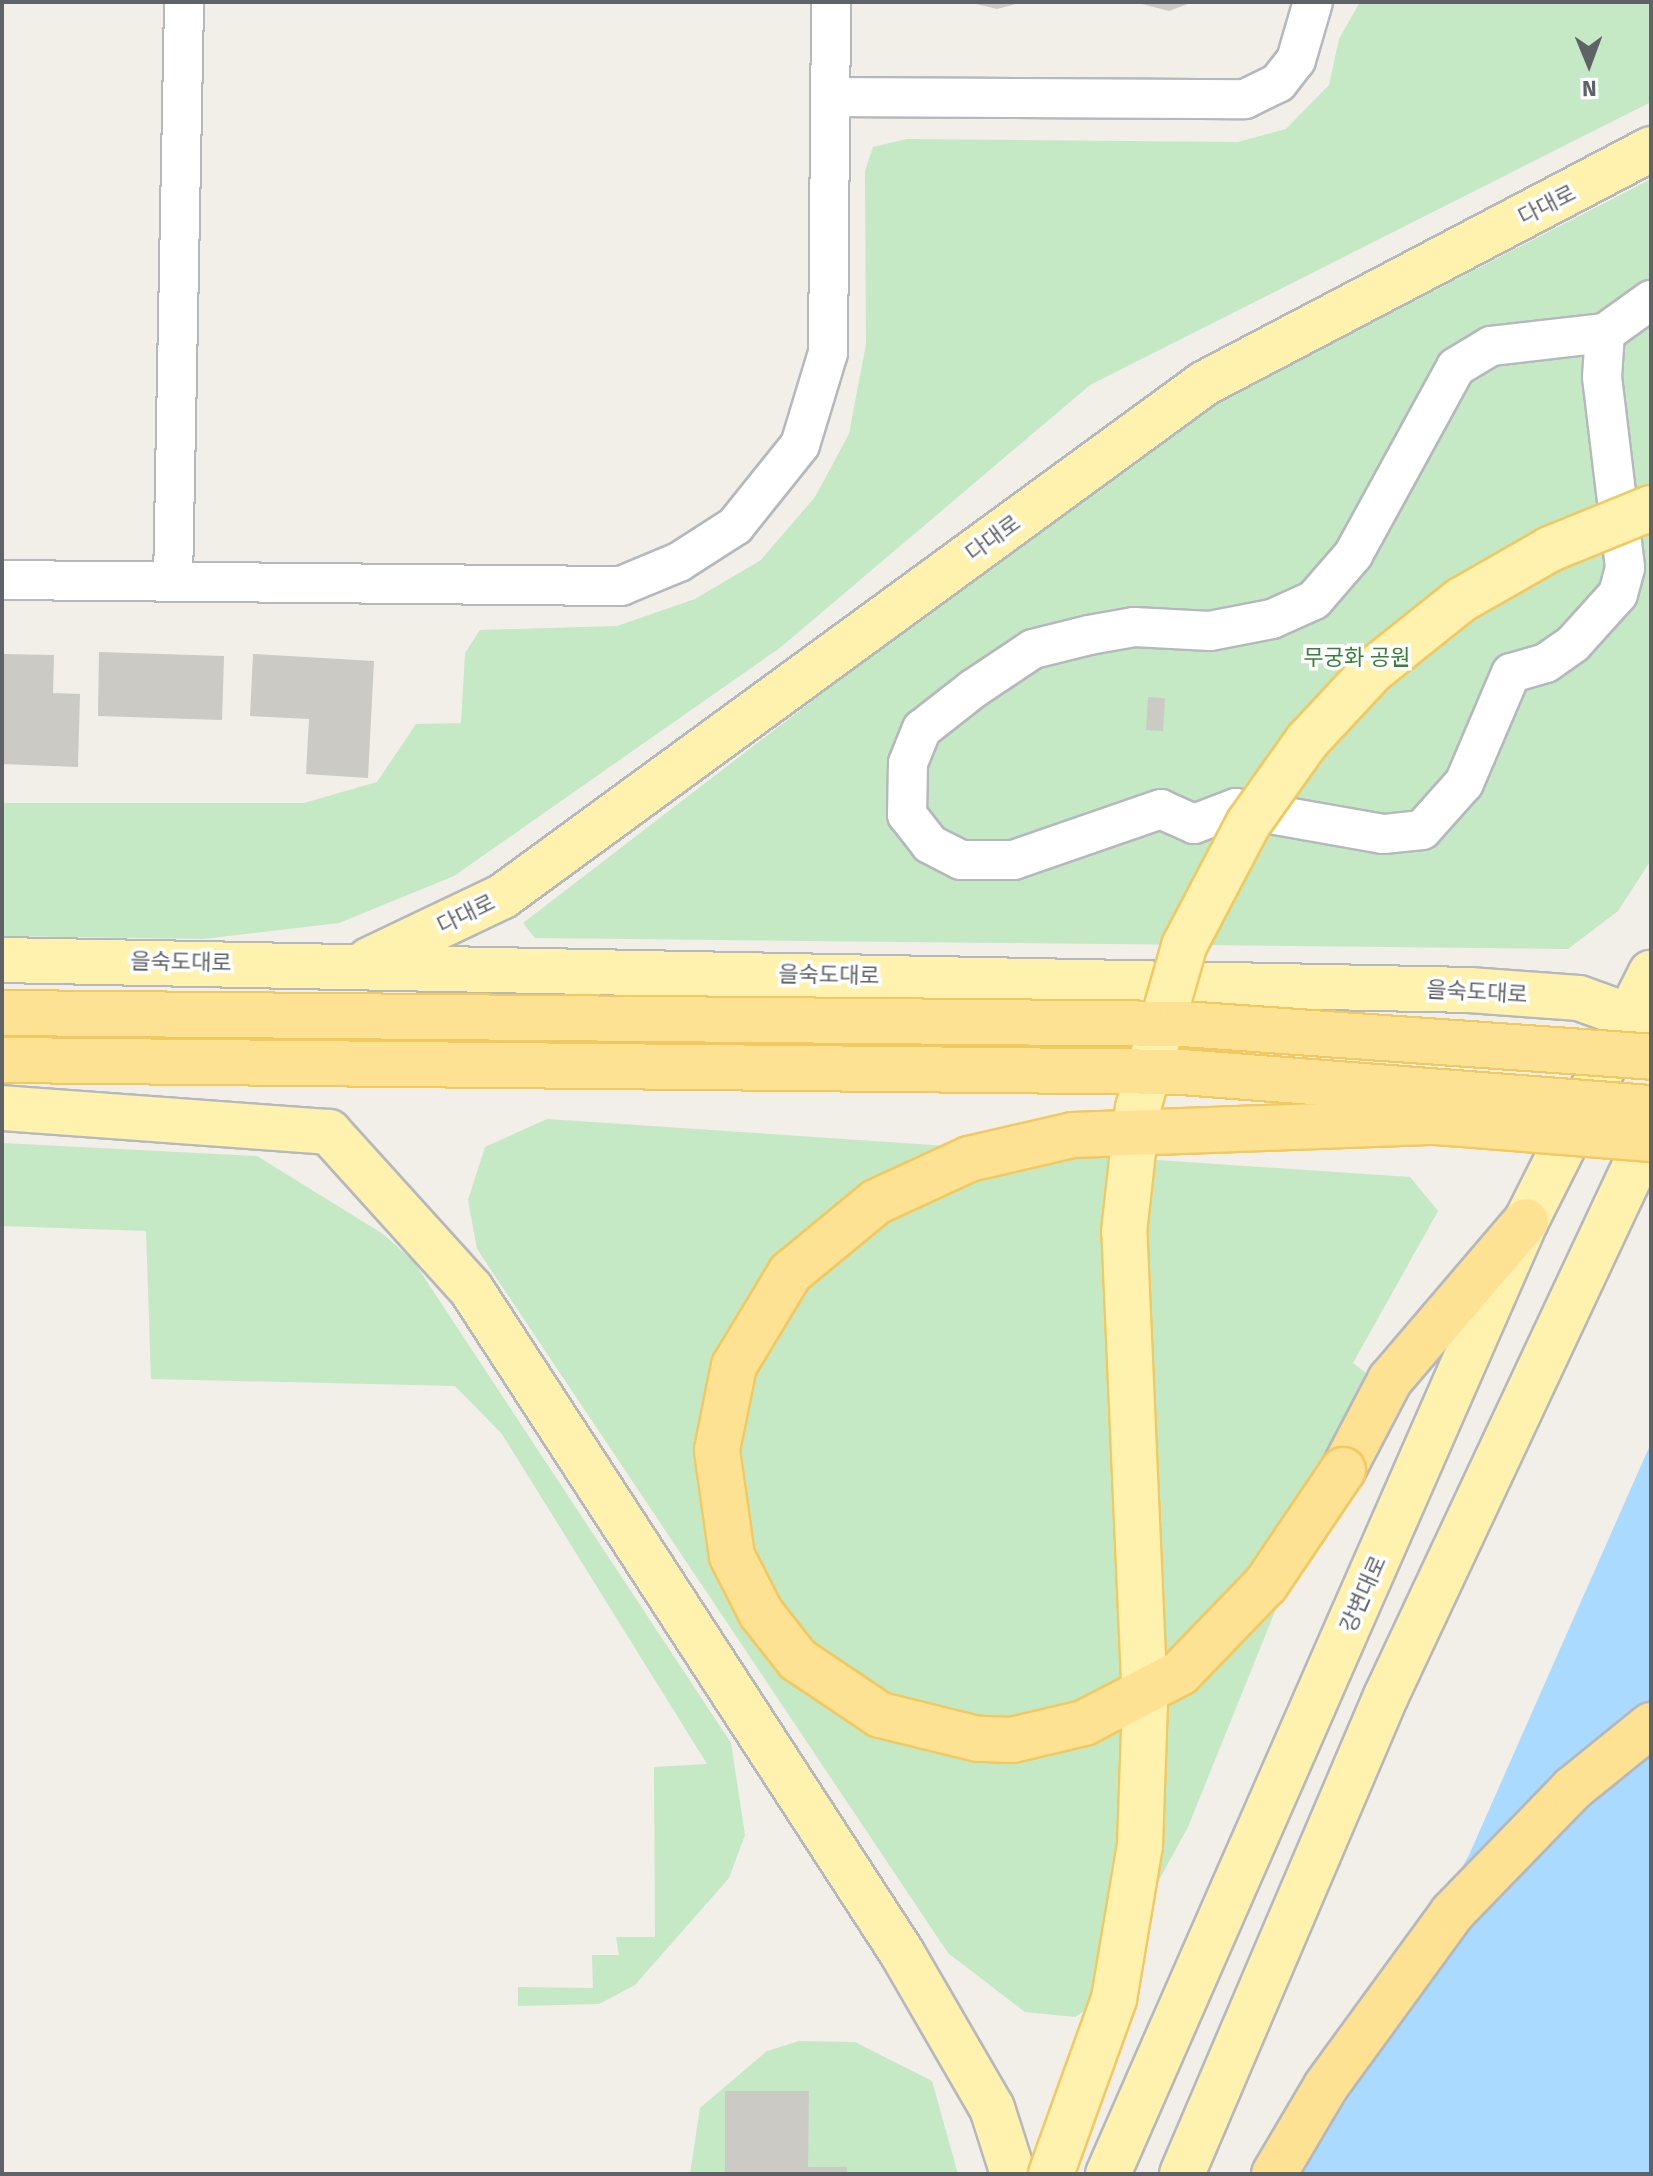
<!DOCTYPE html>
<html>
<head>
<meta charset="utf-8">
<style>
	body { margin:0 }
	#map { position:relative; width:1653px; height:2176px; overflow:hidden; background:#f1efe8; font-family:"Fira Sans","Noto Sans KR",sans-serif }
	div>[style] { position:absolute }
	.green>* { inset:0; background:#c5e8c5 }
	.water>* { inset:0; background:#aadaff }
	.building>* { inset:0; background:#cccac5 }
	.roads { filter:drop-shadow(2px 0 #b5b8bc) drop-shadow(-2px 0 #b5b8bc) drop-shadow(0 2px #b5b8bc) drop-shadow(0 -2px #b5b8bc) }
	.minor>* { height:38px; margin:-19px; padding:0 19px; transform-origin:19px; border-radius:19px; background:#fff }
	.major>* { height:44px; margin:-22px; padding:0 22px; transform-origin:22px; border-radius:22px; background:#fff2af }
	.highway>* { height:44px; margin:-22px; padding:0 22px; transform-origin:22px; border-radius:22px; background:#fde293 }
	.bridges { filter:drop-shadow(2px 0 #f2c960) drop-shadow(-2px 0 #f2c960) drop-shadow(0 2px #f2c960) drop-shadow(0 -2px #f2c960) }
	.major-bridge>* { height:44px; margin:-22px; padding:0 22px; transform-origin:22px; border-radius:22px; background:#fff2af }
	.highway-bridge>* { height:44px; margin:-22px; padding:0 22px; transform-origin:22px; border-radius:22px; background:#fde293 }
	span { translate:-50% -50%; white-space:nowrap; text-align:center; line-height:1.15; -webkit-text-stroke:7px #fff; paint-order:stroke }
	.street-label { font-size:22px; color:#5f6368 }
	.park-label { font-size:22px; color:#348238 }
	.frame { position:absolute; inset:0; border:4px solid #5f6368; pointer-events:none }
	.north { position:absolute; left:1549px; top:24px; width:80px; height:80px; -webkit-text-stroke:6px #fff; paint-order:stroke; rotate:179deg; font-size:22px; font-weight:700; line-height:32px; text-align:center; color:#5f6368 }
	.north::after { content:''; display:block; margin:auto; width:28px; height:36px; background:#5f6368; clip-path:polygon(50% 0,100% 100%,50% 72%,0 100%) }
</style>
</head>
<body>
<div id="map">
	<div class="green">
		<div style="clip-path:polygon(1360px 2px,1651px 2px,1651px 102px,1090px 385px,781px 647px,454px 876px,339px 923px,203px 939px,2px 936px,2px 803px,304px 803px,377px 782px,416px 724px,461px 723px,465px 653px,480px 630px,617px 626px,695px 599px,761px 560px,815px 497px,849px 434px,866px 344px,865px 171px,873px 147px,907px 139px,1238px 142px,1286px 129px,1329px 85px,1339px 39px)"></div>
		<div style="clip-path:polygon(1651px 179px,1651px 860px,1618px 911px,1568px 949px,535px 938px,523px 923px,1166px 429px)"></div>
		<div style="clip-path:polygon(547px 1119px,1410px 1177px,1438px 1211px,1353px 1363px,1370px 1376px,1188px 1827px,1089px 2008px,1075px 2017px,1025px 2012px,948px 1953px,477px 1249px,468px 1200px,485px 1147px)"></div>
		<div style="clip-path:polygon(2px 1143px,257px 1156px,383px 1234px,414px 1262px,731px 1743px,745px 1835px,729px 1878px,635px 1985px,599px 2004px,518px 2006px,518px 1987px,593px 1988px,592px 1955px,619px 1955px,616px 1937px,655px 1937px,654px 1767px,707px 1764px,502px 1434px,455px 1386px,151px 1379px,146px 1231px,2px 1226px)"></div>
		<div style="clip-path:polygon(799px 2041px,855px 2042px,932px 2081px,958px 2174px,690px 2174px,700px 2108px,767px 2051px)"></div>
	</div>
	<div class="water">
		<div style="clip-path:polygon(1651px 1443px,1651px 2174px,1298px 2174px,1310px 2136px,1469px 1855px)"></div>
	</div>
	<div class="building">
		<div style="clip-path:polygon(968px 2px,1020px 2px,1020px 3px,997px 9px)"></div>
		<div style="clip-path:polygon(1134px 2px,1193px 2px,1169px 11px)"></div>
		<div style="clip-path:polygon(99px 652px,224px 656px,222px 720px,98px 716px)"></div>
		<div style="clip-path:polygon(2px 654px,54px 655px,53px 693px,80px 694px,78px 767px,2px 764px)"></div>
		<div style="clip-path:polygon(253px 654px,374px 661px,368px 778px,306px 774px,309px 719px,250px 716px)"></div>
		<div style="clip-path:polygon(1148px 697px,1165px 698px,1163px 731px,1146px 730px)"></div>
		<div style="clip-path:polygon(725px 2091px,809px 2091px,808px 2167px,847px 2167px,847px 2174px,725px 2174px)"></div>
	</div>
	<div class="roads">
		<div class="minor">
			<div style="left:830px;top:97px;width:415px;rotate:0.3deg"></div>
			<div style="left:1245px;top:99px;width:37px;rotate:-26deg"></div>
			<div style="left:1278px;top:83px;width:29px;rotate:-52deg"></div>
			<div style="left:1296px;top:60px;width:60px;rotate:-73.7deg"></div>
			<div style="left:1605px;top:333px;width:44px;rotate:93.9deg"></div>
			<div style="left:1602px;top:377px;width:192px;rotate:83.1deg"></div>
			<div style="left:1625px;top:568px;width:27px;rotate:105deg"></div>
			<div style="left:1618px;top:594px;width:67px;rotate:132deg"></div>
			<div style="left:1573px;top:644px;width:33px;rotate:145deg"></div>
			<div style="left:1546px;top:663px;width:36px;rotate:164deg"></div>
			<div style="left:1511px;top:673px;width:120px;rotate:113.1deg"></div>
			<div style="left:1464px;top:783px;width:63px;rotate:131.8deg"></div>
			<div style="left:1422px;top:830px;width:39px;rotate:174deg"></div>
			<div style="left:1383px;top:834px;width:149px;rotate:-170deg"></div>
			<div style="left:1236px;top:808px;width:45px;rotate:159.1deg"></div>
			<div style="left:1194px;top:824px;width:36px;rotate:-156deg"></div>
			<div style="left:1161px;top:809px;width:156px;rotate:160.9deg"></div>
			<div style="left:1014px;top:860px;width:53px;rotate:180deg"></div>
			<div style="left:961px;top:860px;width:35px;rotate:-153deg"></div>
			<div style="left:930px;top:844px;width:37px;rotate:-128deg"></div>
			<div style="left:907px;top:815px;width:52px;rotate:-88.9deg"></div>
			<div style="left:908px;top:763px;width:37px;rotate:-68deg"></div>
			<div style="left:922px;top:729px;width:65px;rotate:-38.1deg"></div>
			<div style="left:973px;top:689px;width:72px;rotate:-33.7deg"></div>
			<div style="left:1033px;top:649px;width:58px;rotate:-14deg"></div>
			<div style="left:1089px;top:635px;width:46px;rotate:-10.1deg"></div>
			<div style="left:1134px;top:627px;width:76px;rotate:3deg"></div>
			<div style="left:1210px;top:631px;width:63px;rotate:-11deg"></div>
			<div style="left:1272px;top:619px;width:46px;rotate:-24.3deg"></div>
			<div style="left:1314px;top:600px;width:60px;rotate:-49.1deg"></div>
			<div style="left:1353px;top:555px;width:214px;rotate:-61.3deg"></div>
			<div style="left:1456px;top:367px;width:41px;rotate:-31deg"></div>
			<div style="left:1491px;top:346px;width:115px;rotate:-6.5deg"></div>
			<div style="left:1605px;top:333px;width:57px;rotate:-35.7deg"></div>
			<div style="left:2px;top:580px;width:619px;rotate:0.56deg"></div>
			<div style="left:621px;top:586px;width:63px;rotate:-22.5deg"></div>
			<div style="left:679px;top:562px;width:67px;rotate:-32.7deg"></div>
			<div style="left:735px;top:526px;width:104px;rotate:-51.3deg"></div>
			<div style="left:800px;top:445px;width:96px;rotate:-73.1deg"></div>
			<div style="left:828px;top:353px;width:351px;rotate:-89.5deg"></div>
			<div style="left:173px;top:582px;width:580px;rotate:-88.91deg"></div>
		</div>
		<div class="major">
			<div style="left:2px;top:960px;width:1467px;rotate:1.17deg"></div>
			<div style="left:1469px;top:990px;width:110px;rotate:4.2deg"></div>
			<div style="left:1579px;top:998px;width:77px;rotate:19.9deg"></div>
			<div style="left:369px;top:960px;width:148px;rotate:-25.5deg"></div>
			<div style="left:503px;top:896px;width:869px;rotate:-36.16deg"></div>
			<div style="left:1205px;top:383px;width:504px;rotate:-27.68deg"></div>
			<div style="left:2px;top:1108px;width:328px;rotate:4.2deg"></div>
			<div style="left:329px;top:1132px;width:212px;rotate:47.9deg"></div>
			<div style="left:471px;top:1289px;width:792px;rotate:57.01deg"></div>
			<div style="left:902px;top:1953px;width:179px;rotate:59.9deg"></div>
			<div style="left:992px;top:2108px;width:69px;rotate:72.3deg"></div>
			<div style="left:1108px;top:2174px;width:1041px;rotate:-66.32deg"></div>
			<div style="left:1526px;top:1221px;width:278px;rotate:-63.3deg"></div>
			<div style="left:1182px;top:2174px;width:520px;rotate:-66.89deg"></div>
			<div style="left:1386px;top:1696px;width:624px;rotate:-64.87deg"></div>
		</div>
		<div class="highway">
			<div style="left:1343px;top:1470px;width:102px;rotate:-62.4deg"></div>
			<div style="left:1390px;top:1380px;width:209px;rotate:-49.5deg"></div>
			<div style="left:1274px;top:2174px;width:102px;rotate:-59.4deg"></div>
			<div style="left:1326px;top:2086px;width:214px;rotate:-53.9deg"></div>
			<div style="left:1452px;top:1913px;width:173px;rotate:-45.9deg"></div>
			<div style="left:1572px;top:1789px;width:102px;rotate:-39deg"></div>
		</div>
	</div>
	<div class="bridges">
		<div class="major-bridge">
			<div style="left:1051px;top:2174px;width:186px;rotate:-70.2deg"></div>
			<div style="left:1114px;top:1999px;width:156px;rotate:-80.4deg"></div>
			<div style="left:1140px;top:1845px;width:141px;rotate:-88deg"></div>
			<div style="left:1145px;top:1704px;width:472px;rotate:-92.5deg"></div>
			<div style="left:1124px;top:1232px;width:125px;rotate:-83.6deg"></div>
			<div style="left:1138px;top:1108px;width:168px;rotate:-74.1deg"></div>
			<div style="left:1184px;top:946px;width:138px;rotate:-62.3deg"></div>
			<div style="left:1248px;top:824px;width:102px;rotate:-54.6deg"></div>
			<div style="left:1307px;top:741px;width:96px;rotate:-47.1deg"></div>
			<div style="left:1372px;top:671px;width:114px;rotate:-38.6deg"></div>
			<div style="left:1461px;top:600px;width:103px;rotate:-29.8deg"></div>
			<div style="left:1550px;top:549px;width:109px;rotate:-22.1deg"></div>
		</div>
		<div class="highway-bridge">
			<div style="left:2px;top:1013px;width:1181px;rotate:0.53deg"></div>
			<div style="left:1183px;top:1024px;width:469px;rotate:4deg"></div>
			<div style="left:2px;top:1060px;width:1180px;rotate:0.58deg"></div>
			<div style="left:1182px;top:1072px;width:470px;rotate:4.4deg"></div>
			<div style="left:1343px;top:1470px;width:138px;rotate:124deg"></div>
			<div style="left:1266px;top:1584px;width:124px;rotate:134deg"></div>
			<div style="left:1180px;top:1673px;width:108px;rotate:152.5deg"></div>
			<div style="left:1084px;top:1723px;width:74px;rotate:166.7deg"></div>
			<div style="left:1012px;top:1740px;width:34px;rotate:-178deg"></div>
			<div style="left:978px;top:1739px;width:101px;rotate:-166.2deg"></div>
			<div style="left:880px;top:1715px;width:99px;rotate:-146.1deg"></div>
			<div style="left:798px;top:1660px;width:60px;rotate:-128.2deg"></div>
			<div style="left:761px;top:1613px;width:64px;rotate:-117deg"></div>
			<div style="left:732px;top:1556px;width:107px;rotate:-98.1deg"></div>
			<div style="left:717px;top:1450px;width:86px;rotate:-78.6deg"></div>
			<div style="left:734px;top:1366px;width:109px;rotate:-58.9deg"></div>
			<div style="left:790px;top:1273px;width:112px;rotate:-39.5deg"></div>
			<div style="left:876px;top:1202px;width:102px;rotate:-24.8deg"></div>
			<div style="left:969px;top:1159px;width:107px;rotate:-13deg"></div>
			<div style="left:1073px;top:1135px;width:363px;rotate:-2.1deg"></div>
			<div style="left:1436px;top:1122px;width:216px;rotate:4.5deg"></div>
		</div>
	</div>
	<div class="street-label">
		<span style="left:1547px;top:205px;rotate:-27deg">다대로</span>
		<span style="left:993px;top:538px;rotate:-36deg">다대로</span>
		<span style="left:466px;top:914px;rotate:-26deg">다대로</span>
		<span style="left:181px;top:962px;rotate:1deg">을숙도대로</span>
		<span style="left:829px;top:975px;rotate:1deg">을숙도대로</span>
		<span style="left:1477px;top:992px;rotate:3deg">을숙도대로</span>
		<span style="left:1363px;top:1594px;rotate:-66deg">강변대로</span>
	</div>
	<div class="park-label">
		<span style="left:1357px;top:658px">무궁화 공원</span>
	</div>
	<div class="frame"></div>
	<div class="north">N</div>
</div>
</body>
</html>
